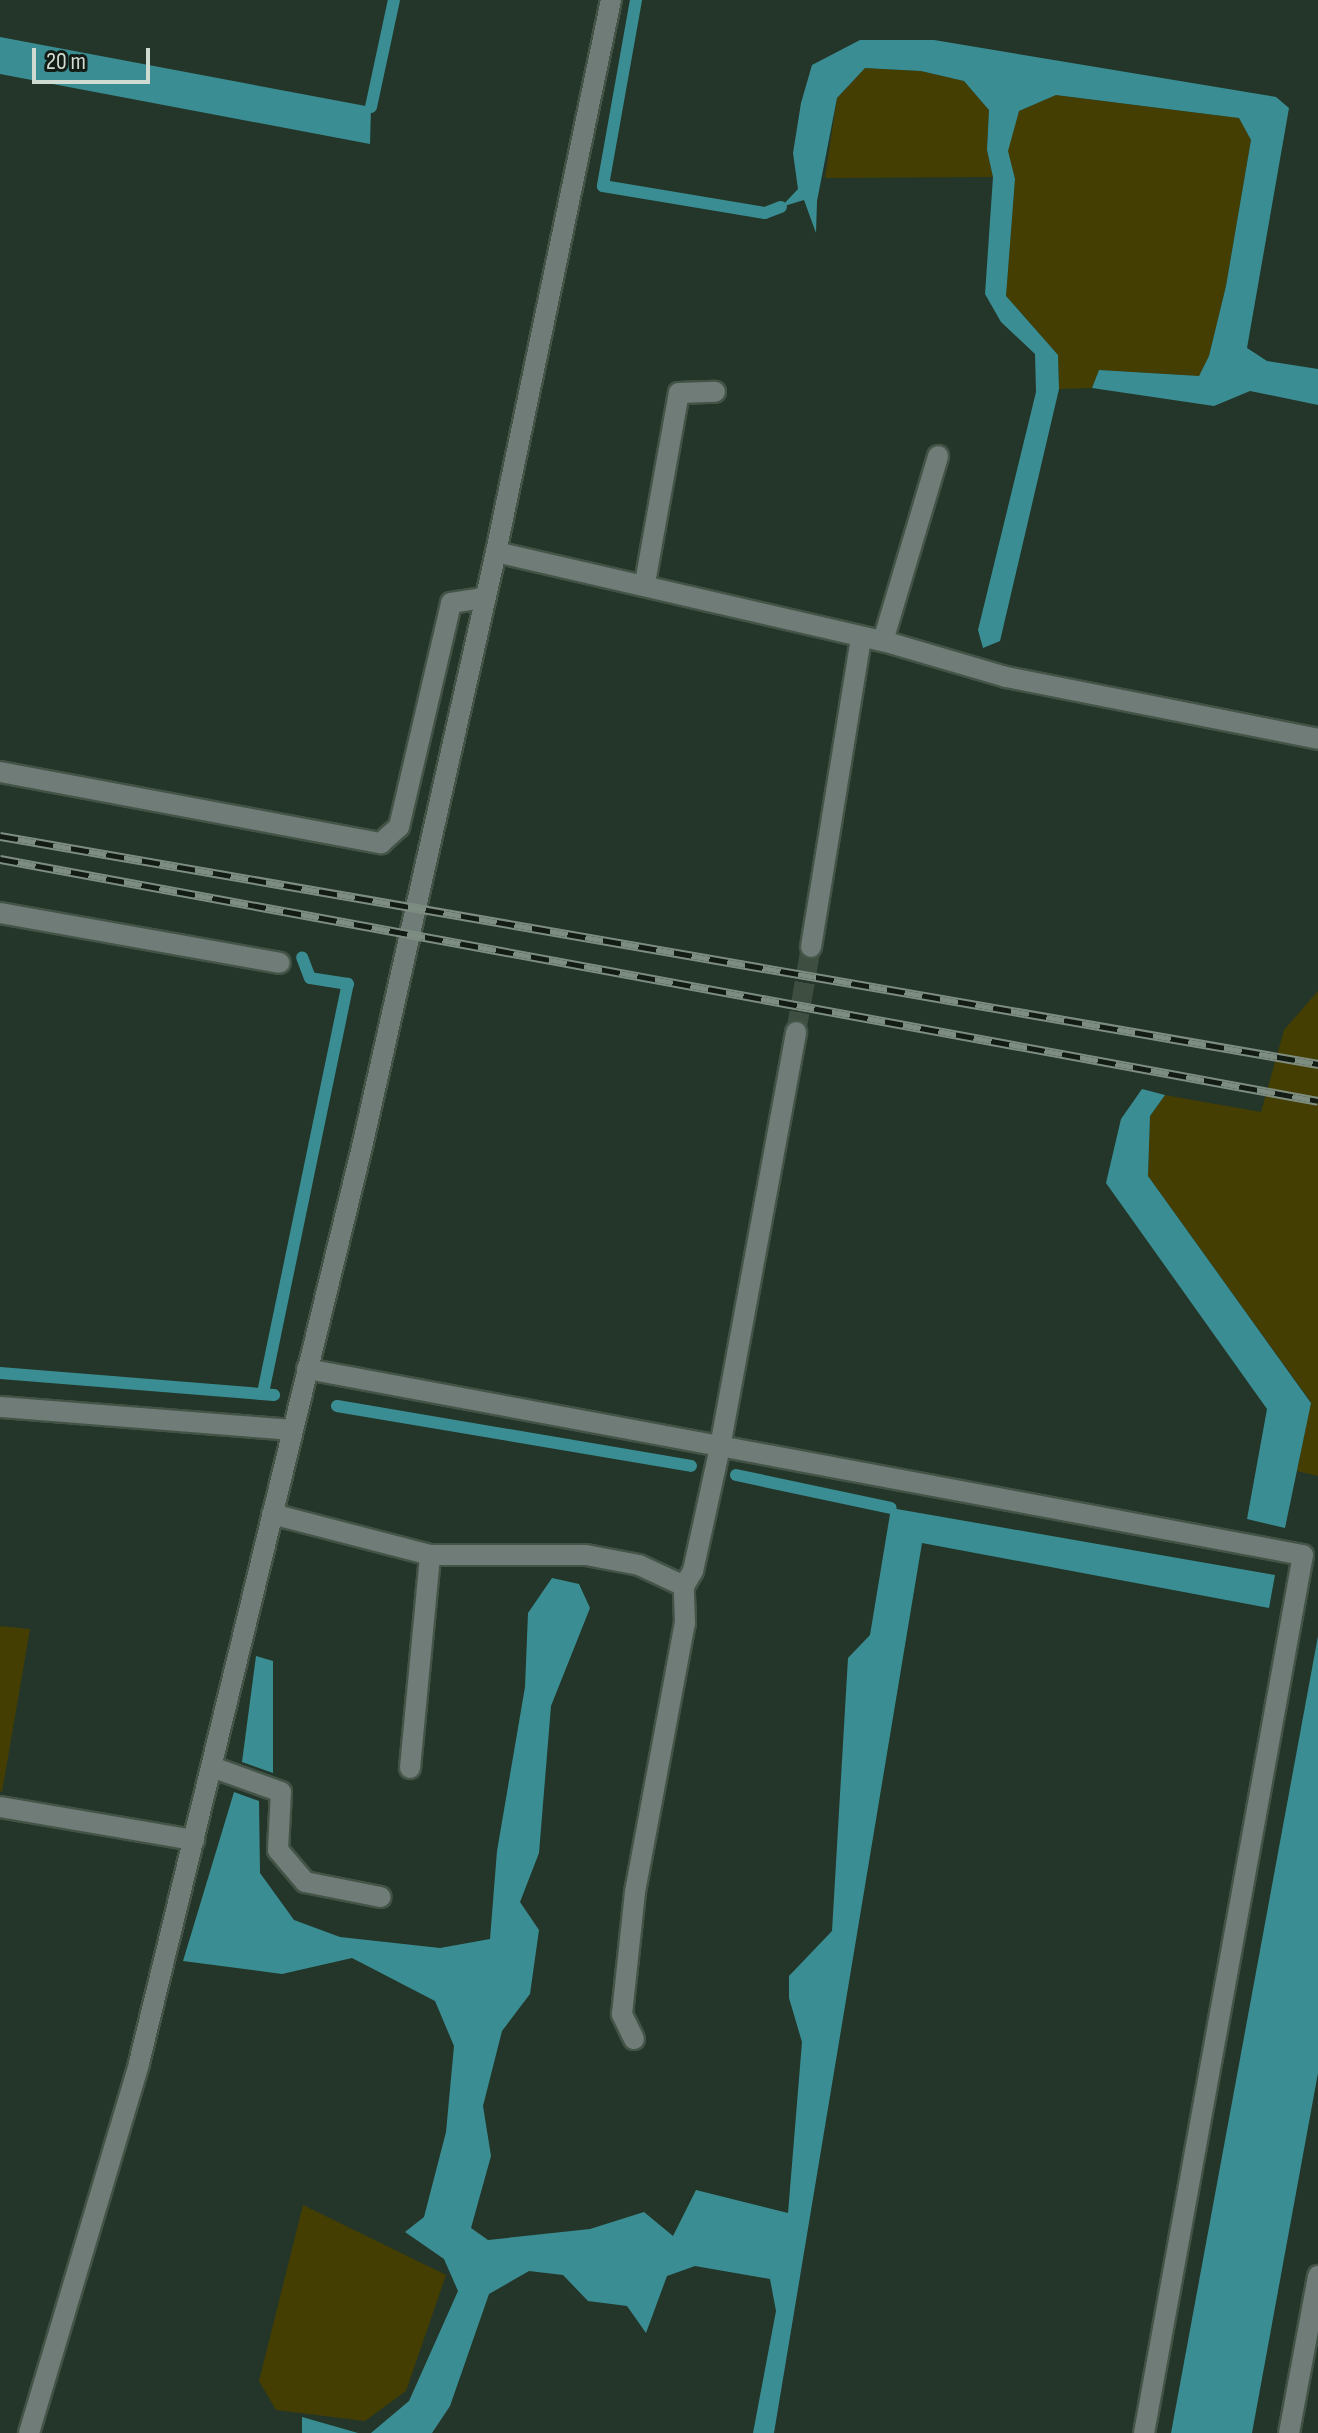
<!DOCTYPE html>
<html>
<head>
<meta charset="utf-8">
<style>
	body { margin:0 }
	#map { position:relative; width:1318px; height:2433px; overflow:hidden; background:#243629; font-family:"Sofia Sans Condensed",sans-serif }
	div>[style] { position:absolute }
	.green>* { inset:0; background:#443e02 }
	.water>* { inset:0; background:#3a8e93 }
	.stream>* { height:12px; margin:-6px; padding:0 6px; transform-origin:6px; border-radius:6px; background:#3a8e93 }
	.minor-tunnel>* { height:20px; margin-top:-10px; transform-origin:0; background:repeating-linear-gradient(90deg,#3e4f42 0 20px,transparent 0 30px) }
	.roads { filter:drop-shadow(2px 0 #435447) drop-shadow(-2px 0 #435447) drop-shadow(0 2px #435447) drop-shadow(0 -2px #435447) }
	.minor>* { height:20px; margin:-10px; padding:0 10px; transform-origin:10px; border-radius:10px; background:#707c78 }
	.rail>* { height:9px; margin-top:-4.5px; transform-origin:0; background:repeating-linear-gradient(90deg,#131b15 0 18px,#7e8d82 0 36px); box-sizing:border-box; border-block:2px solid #7e8d82 }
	span { translate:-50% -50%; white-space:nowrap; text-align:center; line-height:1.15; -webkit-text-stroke:6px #131b15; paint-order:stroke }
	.scale { position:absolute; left:32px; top:48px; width:118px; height:36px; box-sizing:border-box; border:4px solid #cfdad1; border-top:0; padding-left:10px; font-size:24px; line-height:28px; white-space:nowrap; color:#cfdad1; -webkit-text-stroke:6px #131b15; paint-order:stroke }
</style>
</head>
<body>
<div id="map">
	<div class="green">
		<div style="clip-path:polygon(865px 68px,921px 71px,964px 81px,989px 110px,987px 150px,993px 177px,825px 178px,837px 98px)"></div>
		<div style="clip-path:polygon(1056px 95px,1239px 118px,1251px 140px,1226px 286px,1209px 356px,1199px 376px,1099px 370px,1092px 388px,1059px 389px,1058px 355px,1006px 296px,1015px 179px,1007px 151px,1019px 111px)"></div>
		<div style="clip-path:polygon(1318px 991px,1318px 1476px,1297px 1471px,1311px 1402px,1148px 1176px,1150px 1116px,1165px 1095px,1261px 1112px,1284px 1030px)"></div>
		<div style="clip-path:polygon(0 1626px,30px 1629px,2px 1792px,0 1791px)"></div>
		<div style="clip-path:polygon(303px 2205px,446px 2275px,406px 2391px,365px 2421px,276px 2410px,259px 2381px)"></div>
	</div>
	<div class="water">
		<div style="clip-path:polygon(0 37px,371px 107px,370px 144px,0 74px)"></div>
		<div style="clip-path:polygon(860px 40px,934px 40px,1276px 97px,1289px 108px,1247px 348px,1267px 361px,1318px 369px,1318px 405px,1250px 391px,1214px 406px,1092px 388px,1099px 370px,1199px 376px,1209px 356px,1226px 286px,1251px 140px,1239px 118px,1056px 95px,1019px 111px,1008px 151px,1015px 179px,1006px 296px,1058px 355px,1059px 389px,1000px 641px,983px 648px,978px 630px,1036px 392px,1035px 354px,1001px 322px,985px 294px,993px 177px,987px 150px,989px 110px,964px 81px,921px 71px,865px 68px,837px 98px,817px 201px,816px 233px,804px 200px,781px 207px,798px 189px,793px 153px,801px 103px,812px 65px)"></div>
		<div style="clip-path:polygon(1142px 1089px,1165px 1095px,1150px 1116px,1148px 1176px,1311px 1403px,1285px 1528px,1247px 1519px,1267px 1409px,1106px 1183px,1121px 1119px)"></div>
		<div style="clip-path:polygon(891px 1508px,1275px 1575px,1269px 1608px,922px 1543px,774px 2433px,753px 2433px,776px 2311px,770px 2279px,695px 2266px,667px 2276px,646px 2333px,627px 2306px,588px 2301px,563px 2275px,529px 2271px,489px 2294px,450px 2406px,432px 2433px,371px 2433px,409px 2401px,458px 2291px,444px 2259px,405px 2232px,424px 2217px,446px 2132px,454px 2046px,435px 2001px,352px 1958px,282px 1974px,183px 1961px,234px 1792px,259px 1801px,260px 1873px,294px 1920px,340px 1937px,440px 1948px,490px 1939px,497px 1851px,525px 1687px,528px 1613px,552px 1578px,579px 1584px,590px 1608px,551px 1706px,539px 1853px,520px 1902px,539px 1930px,530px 1994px,502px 2031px,483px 2106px,491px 2156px,471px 2228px,488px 2240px,590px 2229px,644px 2212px,673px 2236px,696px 2190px,788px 2213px,802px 2042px,789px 1998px,789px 1976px,832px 1931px,848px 1658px,870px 1635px)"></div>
		<div style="clip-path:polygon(1318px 1636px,1318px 2073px,1252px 2433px,1171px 2433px)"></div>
		<div style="clip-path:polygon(256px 1656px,273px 1661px,273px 1773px,242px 1762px)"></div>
		<div style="clip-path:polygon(302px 2417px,358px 2433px,302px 2433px)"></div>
	</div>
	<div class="stream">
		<div style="left:636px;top:0;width:189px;rotate:100.1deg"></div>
		<div style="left:603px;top:186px;width:164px;rotate:9.5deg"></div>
		<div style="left:765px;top:213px;width:17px;rotate:-21deg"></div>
		<div style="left:371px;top:107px;width:109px;rotate:-77.9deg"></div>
		<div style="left:0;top:1373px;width:275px;rotate:4.6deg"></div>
		<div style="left:263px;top:1393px;width:418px;rotate:-78.3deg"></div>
		<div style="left:348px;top:984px;width:38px;rotate:-171deg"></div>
		<div style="left:310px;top:978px;width:22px;rotate:-111deg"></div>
		<div style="left:337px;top:1406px;width:359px;rotate:9.6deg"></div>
		<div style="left:736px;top:1475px;width:158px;rotate:12deg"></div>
	</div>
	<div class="minor-tunnel">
		<div style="left:796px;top:1032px;width:86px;rotate:-80deg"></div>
	</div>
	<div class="roads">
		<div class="minor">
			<div style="left:496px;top:552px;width:397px;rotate:13deg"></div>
			<div style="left:883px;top:641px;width:128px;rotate:16.3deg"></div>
			<div style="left:1006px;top:677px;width:318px;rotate:11.2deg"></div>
			<div style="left:645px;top:583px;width:193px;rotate:-79.9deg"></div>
			<div style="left:679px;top:393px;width:36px;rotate:-2deg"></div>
			<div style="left:883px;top:641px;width:193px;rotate:-73.4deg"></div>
			<div style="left:0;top:772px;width:388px;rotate:10.6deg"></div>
			<div style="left:381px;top:843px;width:24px;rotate:-42deg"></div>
			<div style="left:399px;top:827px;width:230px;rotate:-76.9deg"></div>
			<div style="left:451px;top:603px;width:33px;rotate:-9deg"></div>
			<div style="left:0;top:913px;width:284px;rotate:10.1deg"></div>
			<div style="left:811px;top:947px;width:314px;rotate:-80.8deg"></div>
			<div style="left:307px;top:1369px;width:1013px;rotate:10.58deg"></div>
			<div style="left:1303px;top:1555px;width:892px;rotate:100.26deg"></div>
			<div style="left:0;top:1407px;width:293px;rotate:4.5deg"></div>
			<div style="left:272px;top:1514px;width:163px;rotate:14.5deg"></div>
			<div style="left:430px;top:1555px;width:156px"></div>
			<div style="left:586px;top:1555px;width:54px;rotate:10.7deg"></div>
			<div style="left:639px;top:1565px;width:50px;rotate:25deg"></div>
			<div style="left:684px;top:1586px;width:17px;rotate:-59deg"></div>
			<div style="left:693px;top:1571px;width:127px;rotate:-77.7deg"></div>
			<div style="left:720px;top:1447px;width:422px;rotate:-79.6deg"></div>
			<div style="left:212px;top:1767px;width:73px;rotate:19.9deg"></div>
			<div style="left:281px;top:1792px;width:58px;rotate:93deg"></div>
			<div style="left:278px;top:1850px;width:42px;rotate:49.8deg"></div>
			<div style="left:305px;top:1882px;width:77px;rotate:11.2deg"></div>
			<div style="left:410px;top:1768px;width:214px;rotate:-84.6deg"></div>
			<div style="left:0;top:1807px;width:197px;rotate:9.7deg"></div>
			<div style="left:634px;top:2039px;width:28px;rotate:-116deg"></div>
			<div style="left:622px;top:2014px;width:123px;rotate:-83.9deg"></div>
			<div style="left:635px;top:1892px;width:274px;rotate:-79.5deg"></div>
			<div style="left:685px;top:1623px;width:37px;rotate:-92deg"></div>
			<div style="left:29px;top:2433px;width:386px;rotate:-73.4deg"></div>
			<div style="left:139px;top:2063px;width:943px;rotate:-76.32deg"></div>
			<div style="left:362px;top:1147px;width:610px;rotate:-77.31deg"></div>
			<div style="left:496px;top:552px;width:564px;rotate:-78.23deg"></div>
			<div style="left:1289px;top:2433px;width:160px;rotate:-79.5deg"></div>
		</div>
	</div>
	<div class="rail">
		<div style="left:0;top:836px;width:1338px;rotate:9.81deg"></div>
		<div style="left:0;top:859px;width:1340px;rotate:10.4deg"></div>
	</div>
	<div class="scale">20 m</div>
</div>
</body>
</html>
